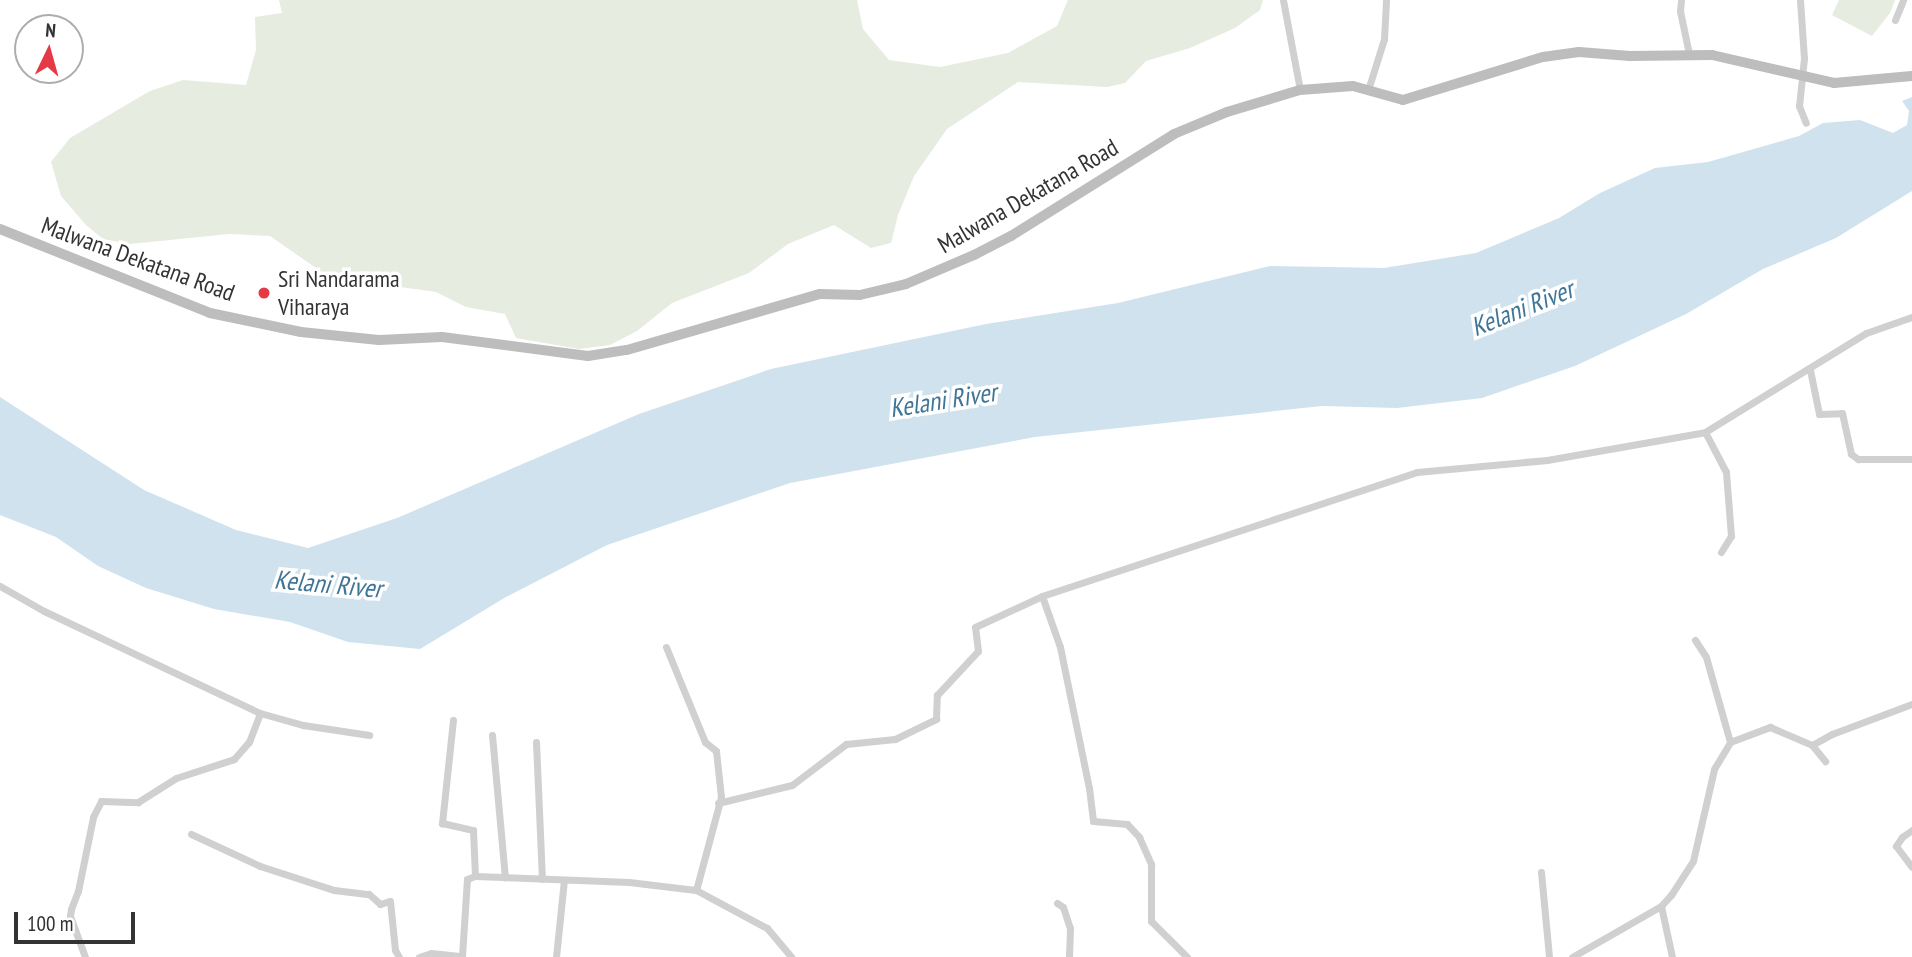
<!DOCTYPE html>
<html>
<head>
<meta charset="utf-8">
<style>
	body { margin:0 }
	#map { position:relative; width:1912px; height:957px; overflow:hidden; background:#fff; font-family:"PT Sans Narrow",sans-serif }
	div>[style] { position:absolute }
	.green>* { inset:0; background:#e6ecdf }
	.water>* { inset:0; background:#cfe2ee }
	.minor>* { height:7px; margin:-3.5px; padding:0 3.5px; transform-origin:3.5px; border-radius:3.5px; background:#d0d0d0 }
	.secondary>* { height:10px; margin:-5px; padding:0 5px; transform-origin:5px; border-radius:5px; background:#bdbdbd }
	.dots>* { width:19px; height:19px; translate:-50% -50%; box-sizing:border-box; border:4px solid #fff; border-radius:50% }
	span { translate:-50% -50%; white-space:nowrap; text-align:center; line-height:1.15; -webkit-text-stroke:7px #fff; paint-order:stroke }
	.street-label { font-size:24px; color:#333 }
	.poi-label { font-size:24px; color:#333 }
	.left { translate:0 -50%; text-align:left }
	.water-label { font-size:26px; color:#3f7597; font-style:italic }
	.north { position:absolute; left:14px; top:14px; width:70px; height:70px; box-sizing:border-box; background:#fff; border:2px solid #adadad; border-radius:50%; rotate:5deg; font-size:19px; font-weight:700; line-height:28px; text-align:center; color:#333 }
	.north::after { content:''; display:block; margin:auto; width:24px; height:32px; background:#e63946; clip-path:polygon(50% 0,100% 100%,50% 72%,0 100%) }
	.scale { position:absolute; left:14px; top:912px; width:121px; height:32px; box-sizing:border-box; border:4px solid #333; border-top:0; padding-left:9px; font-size:21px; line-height:24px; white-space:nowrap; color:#333; -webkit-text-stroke:5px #fff; paint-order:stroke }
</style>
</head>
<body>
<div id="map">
	<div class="green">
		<div style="clip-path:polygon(279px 0,857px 0,863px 29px,889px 60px,940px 67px,1008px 53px,1057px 26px,1068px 0,1263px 0,1260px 10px,1235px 28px,1190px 48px,1146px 61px,1125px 83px,1107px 87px,1018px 82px,947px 129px,914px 176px,898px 215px,891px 243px,871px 248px,834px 225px,788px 244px,749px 273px,672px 303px,637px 331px,610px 345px,579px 349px,516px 338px,505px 314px,466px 307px,436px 292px,329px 277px,270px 236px,229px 234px,130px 244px,103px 239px,86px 225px,61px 196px,51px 162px,70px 138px,150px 91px,183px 80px,246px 85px,256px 50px,255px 17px,282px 13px)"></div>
		<div style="clip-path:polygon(1839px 0,1895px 0,1890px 13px,1872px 36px,1832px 15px)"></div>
	</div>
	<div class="water">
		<div style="clip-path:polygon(1912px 97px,1912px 191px,1836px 238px,1763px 269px,1686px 314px,1575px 366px,1482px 398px,1397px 408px,1322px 406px,1035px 437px,790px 483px,607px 545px,506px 597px,420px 649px,348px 642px,290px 622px,214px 609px,146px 588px,98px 566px,56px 537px,0 515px,0 397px,144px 490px,236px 530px,308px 548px,397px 518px,639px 414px,771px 369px,986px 324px,1118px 303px,1270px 266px,1384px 268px,1476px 253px,1559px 218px,1600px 193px,1655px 168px,1708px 162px,1799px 136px,1823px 123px,1860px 120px,1893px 133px,1907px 125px,1909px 111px,1902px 101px)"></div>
	</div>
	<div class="minor">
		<div style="left:1283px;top:0;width:92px;rotate:79.3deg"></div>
		<div style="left:1681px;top:0;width:11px;rotate:95deg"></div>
		<div style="left:1680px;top:11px;width:44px;rotate:78.2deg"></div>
		<div style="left:1800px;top:0;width:58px;rotate:86.1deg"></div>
		<div style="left:1804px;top:58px;width:48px;rotate:95.9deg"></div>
		<div style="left:1799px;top:106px;width:18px;rotate:68deg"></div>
		<div style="left:1895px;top:20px;width:22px;rotate:-68deg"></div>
		<div style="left:1368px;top:90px;width:53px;rotate:-72.6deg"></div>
		<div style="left:1384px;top:39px;width:39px;rotate:-87deg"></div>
		<div style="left:1810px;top:370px;width:45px;rotate:78.4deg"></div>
		<div style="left:1819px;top:414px;width:23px;rotate:-2deg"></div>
		<div style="left:1842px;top:413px;width:42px;rotate:77.6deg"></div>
		<div style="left:1851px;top:454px;width:9px;rotate:36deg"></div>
		<div style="left:1858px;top:459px;width:54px"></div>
		<div style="left:1721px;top:552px;width:19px;rotate:-58deg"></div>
		<div style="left:1731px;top:536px;width:64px;rotate:-94.5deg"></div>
		<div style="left:1726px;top:472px;width:45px;rotate:-117.7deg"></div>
		<div style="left:1705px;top:432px;width:189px;rotate:-31.6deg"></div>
		<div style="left:1866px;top:333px;width:49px;rotate:-19.2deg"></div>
		<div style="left:0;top:586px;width:51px;rotate:29.6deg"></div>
		<div style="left:44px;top:611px;width:239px;rotate:25.3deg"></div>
		<div style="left:260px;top:713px;width:45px;rotate:15.6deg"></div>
		<div style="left:303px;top:725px;width:67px;rotate:8.6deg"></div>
		<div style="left:1042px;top:596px;width:54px;rotate:70.6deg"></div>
		<div style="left:1060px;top:647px;width:144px;rotate:78.4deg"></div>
		<div style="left:1089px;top:788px;width:33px;rotate:83deg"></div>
		<div style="left:1093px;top:821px;width:34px;rotate:5deg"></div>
		<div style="left:1127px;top:824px;width:18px;rotate:47deg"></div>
		<div style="left:1139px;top:837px;width:30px;rotate:66deg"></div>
		<div style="left:1151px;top:864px;width:57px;rotate:90deg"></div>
		<div style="left:1151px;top:921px;width:51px;rotate:45deg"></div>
		<div style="left:1695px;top:640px;width:20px;rotate:57deg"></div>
		<div style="left:1706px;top:657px;width:88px;rotate:74.2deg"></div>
		<div style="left:666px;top:647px;width:103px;rotate:67.7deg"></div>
		<div style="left:705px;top:742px;width:14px;rotate:39deg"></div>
		<div style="left:716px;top:751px;width:46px;rotate:83.8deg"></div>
		<div style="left:721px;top:797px;width:96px;rotate:105deg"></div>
		<div style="left:453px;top:720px;width:104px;rotate:96.1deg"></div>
		<div style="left:442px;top:823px;width:32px;rotate:13deg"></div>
		<div style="left:473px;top:830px;width:46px;rotate:87.5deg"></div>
		<div style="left:475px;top:876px;width:154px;rotate:2.2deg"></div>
		<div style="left:629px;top:882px;width:67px;rotate:6.8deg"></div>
		<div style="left:696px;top:890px;width:81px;rotate:28.2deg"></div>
		<div style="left:767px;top:928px;width:38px;rotate:50deg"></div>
		<div style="left:492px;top:735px;width:143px;rotate:84.8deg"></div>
		<div style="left:536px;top:742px;width:137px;rotate:87.5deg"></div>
		<div style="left:1812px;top:745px;width:23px;rotate:-29deg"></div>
		<div style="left:1832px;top:734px;width:85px;rotate:-20.6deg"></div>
		<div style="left:718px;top:803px;width:76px;rotate:-13.7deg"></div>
		<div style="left:792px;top:785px;width:68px;rotate:-37.2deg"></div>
		<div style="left:846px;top:744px;width:49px;rotate:-5.8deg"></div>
		<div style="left:895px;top:739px;width:46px;rotate:-26deg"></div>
		<div style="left:936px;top:719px;width:24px;rotate:-88deg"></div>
		<div style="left:937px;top:695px;width:60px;rotate:-47deg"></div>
		<div style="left:978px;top:651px;width:24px;rotate:-97deg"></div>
		<div style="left:975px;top:627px;width:74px;rotate:-24.8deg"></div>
		<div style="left:1042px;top:596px;width:395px;rotate:-18.3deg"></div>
		<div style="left:1417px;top:472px;width:131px;rotate:-5.3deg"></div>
		<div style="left:1547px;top:460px;width:160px;rotate:-10deg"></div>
		<div style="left:1912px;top:830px;width:12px;rotate:145deg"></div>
		<div style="left:1902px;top:837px;width:11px;rotate:124deg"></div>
		<div style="left:1896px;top:846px;width:26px;rotate:53deg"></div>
		<div style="left:191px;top:834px;width:76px;rotate:24.9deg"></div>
		<div style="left:260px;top:866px;width:78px;rotate:18deg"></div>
		<div style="left:334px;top:890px;width:35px;rotate:7deg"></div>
		<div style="left:369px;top:894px;width:15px;rotate:42deg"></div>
		<div style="left:380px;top:904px;width:10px;rotate:-17deg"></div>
		<div style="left:390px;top:901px;width:49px;rotate:84.2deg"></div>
		<div style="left:395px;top:950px;width:8px;rotate:60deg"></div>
		<div style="left:1541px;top:872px;width:85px;rotate:84.6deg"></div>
		<div style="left:1057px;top:903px;width:7px;rotate:34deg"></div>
		<div style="left:1063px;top:907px;width:22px;rotate:72deg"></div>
		<div style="left:1070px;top:928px;width:29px;rotate:92deg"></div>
		<div style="left:1661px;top:906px;width:52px;rotate:77.8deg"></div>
		<div style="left:85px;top:957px;width:44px;rotate:-110.1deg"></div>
		<div style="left:70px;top:916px;width:7px;rotate:-82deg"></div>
		<div style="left:71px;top:909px;width:19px;rotate:-69deg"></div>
		<div style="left:78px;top:891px;width:76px;rotate:-78.5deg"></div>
		<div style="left:93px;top:817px;width:18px;rotate:-63deg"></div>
		<div style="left:101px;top:801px;width:37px;rotate:2deg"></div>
		<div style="left:138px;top:802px;width:45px;rotate:-32.3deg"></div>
		<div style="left:176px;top:778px;width:61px;rotate:-18.1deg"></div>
		<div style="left:234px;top:759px;width:23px;rotate:-49deg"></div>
		<div style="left:249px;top:742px;width:31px;rotate:-69deg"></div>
		<div style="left:419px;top:957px;width:13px;rotate:-18deg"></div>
		<div style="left:431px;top:953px;width:31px;rotate:6deg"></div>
		<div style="left:462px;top:956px;width:77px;rotate:-86.3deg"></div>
		<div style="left:467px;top:879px;width:9px;rotate:-21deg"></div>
		<div style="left:556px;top:957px;width:77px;rotate:-84.1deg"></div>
		<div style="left:1572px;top:957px;width:103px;rotate:-29.8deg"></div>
		<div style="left:1661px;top:906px;width:15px;rotate:-48deg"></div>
		<div style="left:1671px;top:895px;width:40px;rotate:-57.1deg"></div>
		<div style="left:1693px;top:861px;width:94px;rotate:-77.1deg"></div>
		<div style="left:1714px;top:769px;width:31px;rotate:-59deg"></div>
		<div style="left:1730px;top:742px;width:43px;rotate:-20.6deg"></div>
		<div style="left:1770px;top:727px;width:46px;rotate:23.2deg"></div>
		<div style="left:1812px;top:745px;width:21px;rotate:51deg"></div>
	</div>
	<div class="secondary">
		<div style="left:0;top:229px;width:226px;rotate:21.8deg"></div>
		<div style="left:210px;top:313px;width:93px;rotate:11.8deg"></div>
		<div style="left:301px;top:332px;width:78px;rotate:5.9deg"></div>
		<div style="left:379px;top:340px;width:63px;rotate:-2.7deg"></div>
		<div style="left:442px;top:337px;width:147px;rotate:7.4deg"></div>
		<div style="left:588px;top:356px;width:39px;rotate:-9deg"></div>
		<div style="left:627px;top:350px;width:201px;rotate:-16.2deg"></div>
		<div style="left:820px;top:294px;width:40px;rotate:1.4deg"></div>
		<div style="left:860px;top:295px;width:47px;rotate:-13.4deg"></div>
		<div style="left:906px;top:284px;width:74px;rotate:-23.1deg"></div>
		<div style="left:974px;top:255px;width:42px;rotate:-27.2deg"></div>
		<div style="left:1011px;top:236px;width:192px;rotate:-32deg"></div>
		<div style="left:1174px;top:134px;width:57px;rotate:-22.5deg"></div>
		<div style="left:1227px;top:112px;width:76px;rotate:-16.8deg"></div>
		<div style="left:1300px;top:90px;width:53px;rotate:-4.3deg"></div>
		<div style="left:1353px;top:86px;width:52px;rotate:15.6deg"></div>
		<div style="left:1403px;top:100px;width:146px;rotate:-17.1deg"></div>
		<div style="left:1543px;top:57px;width:36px;rotate:-8deg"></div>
		<div style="left:1579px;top:52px;width:51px;rotate:4.5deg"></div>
		<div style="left:1630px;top:56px;width:82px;rotate:-0.7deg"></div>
		<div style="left:1712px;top:55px;width:125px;rotate:12.9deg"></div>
		<div style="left:1834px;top:83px;width:78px;rotate:-5.1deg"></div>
	</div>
	<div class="dots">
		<div style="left:264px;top:293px;background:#e63946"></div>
	</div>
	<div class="street-label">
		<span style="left:1028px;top:196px;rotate:-30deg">Malwana Dekatana Road</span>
		<span style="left:138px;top:259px;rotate:20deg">Malwana Dekatana Road</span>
	</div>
	<div class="poi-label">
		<span class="left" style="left:278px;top:293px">Sri Nandarama<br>Viharaya</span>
	</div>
	<div class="water-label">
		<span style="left:1522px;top:308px;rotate:-22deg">Kelani River</span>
		<span style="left:943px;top:400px;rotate:-9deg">Kelani River</span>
		<span style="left:328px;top:584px;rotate:5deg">Kelani River</span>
	</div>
	<div class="north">N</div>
	<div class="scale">100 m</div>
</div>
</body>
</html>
